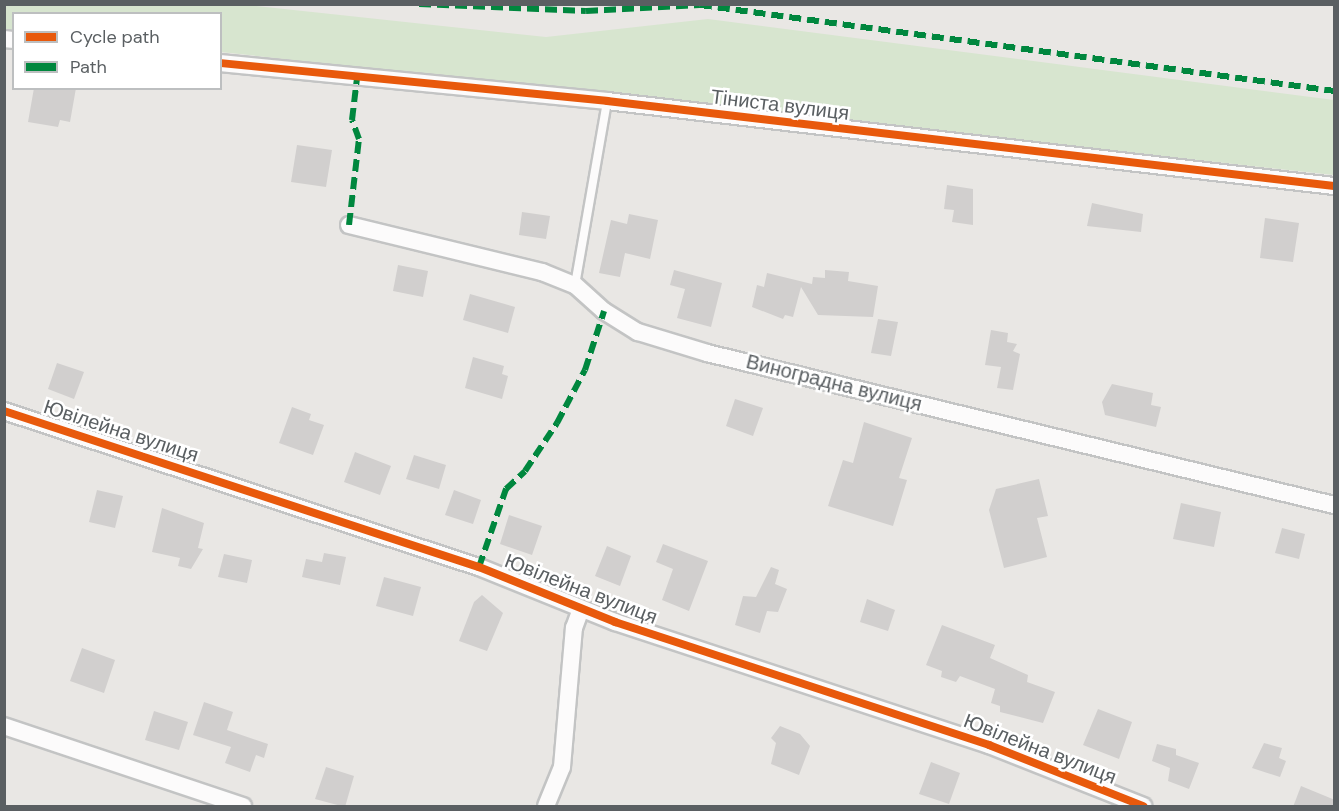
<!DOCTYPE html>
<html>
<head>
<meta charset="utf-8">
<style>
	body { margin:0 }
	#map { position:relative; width:1339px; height:811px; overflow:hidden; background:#e9e7e4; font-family:"DM Sans",sans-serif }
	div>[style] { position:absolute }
	.green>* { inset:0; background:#d7e5cf }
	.building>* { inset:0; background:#d1cfce }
	.roads { filter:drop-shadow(2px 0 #c3c4c4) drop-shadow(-2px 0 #c3c4c4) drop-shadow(0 2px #c3c4c4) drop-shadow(0 -2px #c3c4c4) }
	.service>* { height:8px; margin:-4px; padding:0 4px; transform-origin:4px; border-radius:4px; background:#fcfbfb }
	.minor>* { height:16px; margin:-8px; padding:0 8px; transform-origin:8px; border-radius:8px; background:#fcfbfb }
	.quiet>* { height:6px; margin-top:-3px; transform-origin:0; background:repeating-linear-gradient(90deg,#00873e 0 12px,transparent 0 18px) }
	.cycleway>* { height:8px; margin:-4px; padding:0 4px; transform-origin:4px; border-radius:4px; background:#e8590c }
	span { translate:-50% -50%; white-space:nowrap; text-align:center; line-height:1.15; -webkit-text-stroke:5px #fff; paint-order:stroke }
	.street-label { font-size:20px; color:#5a5f62 }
	.frame { position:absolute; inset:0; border:6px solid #5a5f62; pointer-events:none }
	.legend { position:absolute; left:12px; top:12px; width:210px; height:78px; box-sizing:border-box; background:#fff; border:2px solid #bdbfc0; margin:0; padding:8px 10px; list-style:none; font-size:18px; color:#5a5f62 }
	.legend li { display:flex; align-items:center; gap:12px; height:30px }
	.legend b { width:30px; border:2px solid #bdbfc0 }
</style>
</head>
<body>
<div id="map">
	<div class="green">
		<div style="clip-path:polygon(5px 4px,247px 5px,546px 37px,708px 19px,1334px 100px,1334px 175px,221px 52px,220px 14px,14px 14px,13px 30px,5px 29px)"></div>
	</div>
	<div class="building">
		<div style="clip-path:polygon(34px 88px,76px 88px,70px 122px,60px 120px,58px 127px,28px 122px)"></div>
		<div style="clip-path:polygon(297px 145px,332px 150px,326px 187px,291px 182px)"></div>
		<div style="clip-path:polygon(947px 185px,973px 189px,973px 225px,952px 222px,954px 210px,944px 209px)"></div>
		<div style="clip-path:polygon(1092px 203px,1143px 214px,1141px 232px,1087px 226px)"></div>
		<div style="clip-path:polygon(522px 212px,550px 216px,546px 239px,519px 235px)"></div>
		<div style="clip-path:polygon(629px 214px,658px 220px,650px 259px,625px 253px,620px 277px,599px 273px,611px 220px,627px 224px)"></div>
		<div style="clip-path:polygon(1265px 218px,1299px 223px,1293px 262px,1260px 258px)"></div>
		<div style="clip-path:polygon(398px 265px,428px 271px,423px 297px,393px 291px)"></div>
		<div style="clip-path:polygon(674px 270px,722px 283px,711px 327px,677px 318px,685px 289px,670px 285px)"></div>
		<div style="clip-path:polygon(825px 270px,849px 272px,848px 281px,878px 286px,873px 317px,818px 315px,801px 287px,793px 317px,785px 315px,783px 319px,752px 307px,757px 285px,764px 287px,767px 273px,812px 284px,813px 277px,825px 278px)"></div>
		<div style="clip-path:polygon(470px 294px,515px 307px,508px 333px,463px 320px)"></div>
		<div style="clip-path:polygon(878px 319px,898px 322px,891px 356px,871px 353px)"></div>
		<div style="clip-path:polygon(991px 330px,1008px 333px,1007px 342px,1017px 344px,1013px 351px,1020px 354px,1013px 390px,997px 388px,1001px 367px,985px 365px)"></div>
		<div style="clip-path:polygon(473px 357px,504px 366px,502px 374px,508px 376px,502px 399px,465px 388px)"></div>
		<div style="clip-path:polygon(57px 363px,84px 372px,74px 399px,48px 389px)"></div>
		<div style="clip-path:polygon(1112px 384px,1153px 393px,1151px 405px,1161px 407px,1156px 427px,1105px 415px,1102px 402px)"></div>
		<div style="clip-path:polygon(735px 399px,763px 408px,753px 436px,726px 426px)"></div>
		<div style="clip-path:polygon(292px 407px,311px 414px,309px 420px,324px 425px,313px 455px,279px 443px)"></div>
		<div style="clip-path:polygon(864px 422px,912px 438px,899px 478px,907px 480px,893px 526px,828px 506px,843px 460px,853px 463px)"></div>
		<div style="clip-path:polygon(355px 452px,391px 466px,380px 495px,344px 482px)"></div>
		<div style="clip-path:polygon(414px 455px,446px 465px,439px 489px,406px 479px)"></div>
		<div style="clip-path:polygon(1039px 479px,1048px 516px,1037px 518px,1047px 557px,1004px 568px,989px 510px,996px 489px)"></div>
		<div style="clip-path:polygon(97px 490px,123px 496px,115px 528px,89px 522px)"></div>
		<div style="clip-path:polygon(454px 490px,481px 500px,473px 524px,445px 515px)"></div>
		<div style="clip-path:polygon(1181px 503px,1221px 512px,1214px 547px,1173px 539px)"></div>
		<div style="clip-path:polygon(162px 508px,204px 523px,198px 548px,203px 549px,191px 569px,178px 566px,180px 558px,152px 552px)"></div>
		<div style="clip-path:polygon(509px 515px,542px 526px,532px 555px,500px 544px)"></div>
		<div style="clip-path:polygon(1282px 528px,1305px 534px,1299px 559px,1275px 553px)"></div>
		<div style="clip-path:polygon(663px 544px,708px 561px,689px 611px,662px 600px,673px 569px,656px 562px)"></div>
		<div style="clip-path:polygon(607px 546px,631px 556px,620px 586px,595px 576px)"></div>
		<div style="clip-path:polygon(324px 553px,346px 557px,340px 585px,302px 577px,306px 559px,322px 562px)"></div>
		<div style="clip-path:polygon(224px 554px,252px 560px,247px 583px,218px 577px)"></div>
		<div style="clip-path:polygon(771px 567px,779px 570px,775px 584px,787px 589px,778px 612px,767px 611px,760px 633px,735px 625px,743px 596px,756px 597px)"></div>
		<div style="clip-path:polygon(384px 577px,421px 587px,413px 616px,376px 606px)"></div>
		<div style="clip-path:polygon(482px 595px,503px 613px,487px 651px,459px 641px,474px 602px)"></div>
		<div style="clip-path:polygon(867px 599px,895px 610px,888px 631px,860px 622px)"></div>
		<div style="clip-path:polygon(942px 625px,995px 645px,990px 658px,1028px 675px,1027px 682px,1055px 692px,1043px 723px,1000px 712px,1000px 706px,991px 703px,995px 689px,960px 676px,956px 682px,941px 677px,942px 671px,926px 665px)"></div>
		<div style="clip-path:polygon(82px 648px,115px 660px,104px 693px,70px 681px)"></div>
		<div style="clip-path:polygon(204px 702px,233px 712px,227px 730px,268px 744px,264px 758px,256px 755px,250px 772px,225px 763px,231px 747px,193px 735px)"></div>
		<div style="clip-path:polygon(1098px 709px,1132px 722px,1119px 759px,1083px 745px)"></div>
		<div style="clip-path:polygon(154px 711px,188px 722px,179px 750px,145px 740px)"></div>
		<div style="clip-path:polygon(780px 726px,800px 734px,810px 746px,799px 775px,771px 764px,776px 743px,771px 738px)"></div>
		<div style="clip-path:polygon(1264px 743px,1282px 748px,1279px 758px,1286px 761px,1280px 777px,1252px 768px)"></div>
		<div style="clip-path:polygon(1157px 744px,1176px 749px,1176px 755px,1199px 763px,1189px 789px,1168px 781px,1170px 768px,1152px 761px)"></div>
		<div style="clip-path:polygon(931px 762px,960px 773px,949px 804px,919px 794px)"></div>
		<div style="clip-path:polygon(326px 767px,354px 776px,345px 807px,315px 799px)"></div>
		<div style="clip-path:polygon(1301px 786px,1335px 800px,1335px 807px,1293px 807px)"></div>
	</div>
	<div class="roads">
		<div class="service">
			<div style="left:575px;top:285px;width:187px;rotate:-80.1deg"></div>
		</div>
		<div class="minor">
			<div style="left:4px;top:39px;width:10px;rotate:6deg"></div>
			<div style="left:220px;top:63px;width:389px;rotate:5.6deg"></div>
			<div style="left:607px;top:101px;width:732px;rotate:6.67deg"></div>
			<div style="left:349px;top:225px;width:199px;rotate:13.7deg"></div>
			<div style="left:542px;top:272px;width:35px;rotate:22deg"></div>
			<div style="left:575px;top:285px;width:39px;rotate:42deg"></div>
			<div style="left:604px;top:311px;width:40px;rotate:32deg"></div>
			<div style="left:638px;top:332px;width:72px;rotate:16.9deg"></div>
			<div style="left:707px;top:353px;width:645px;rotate:13.63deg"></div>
			<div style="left:4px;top:411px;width:500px;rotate:18.2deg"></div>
			<div style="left:479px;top:567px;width:147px;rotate:22deg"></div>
			<div style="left:615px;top:622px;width:394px;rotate:18.2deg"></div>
			<div style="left:989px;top:745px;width:166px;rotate:21.6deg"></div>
			<div style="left:4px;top:726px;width:252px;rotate:18.5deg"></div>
			<div style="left:546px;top:806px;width:42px;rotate:-67.7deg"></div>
			<div style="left:562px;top:767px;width:140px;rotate:-85.1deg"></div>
			<div style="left:574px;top:628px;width:20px;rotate:-70deg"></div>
		</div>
	</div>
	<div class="quiet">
		<div style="left:419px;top:4px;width:167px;rotate:2.4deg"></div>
		<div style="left:586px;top:11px;width:114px;rotate:-3deg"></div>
		<div style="left:700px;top:5px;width:640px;rotate:7.72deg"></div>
		<div style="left:349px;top:225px;width:87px;rotate:-83.4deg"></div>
		<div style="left:359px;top:139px;width:20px;rotate:-110deg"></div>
		<div style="left:352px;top:120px;width:42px;rotate:-83.2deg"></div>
		<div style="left:479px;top:567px;width:83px;rotate:-70.9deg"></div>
		<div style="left:506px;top:489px;width:26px;rotate:-43deg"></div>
		<div style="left:525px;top:471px;width:58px;rotate:-56.3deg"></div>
		<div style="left:557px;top:423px;width:60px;rotate:-62.2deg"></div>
		<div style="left:585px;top:370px;width:62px;rotate:-72.1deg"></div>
	</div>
	<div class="cycleway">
		<div style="left:220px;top:63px;width:389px;rotate:5.6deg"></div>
		<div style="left:607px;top:101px;width:732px;rotate:6.67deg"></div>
		<div style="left:4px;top:411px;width:500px;rotate:18.2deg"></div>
		<div style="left:479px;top:567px;width:147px;rotate:22deg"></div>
		<div style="left:615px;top:622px;width:394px;rotate:18.2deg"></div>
		<div style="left:989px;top:745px;width:166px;rotate:21.6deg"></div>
	</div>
	<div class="street-label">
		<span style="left:780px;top:105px;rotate:7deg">Тіниста вулиця</span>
		<span style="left:834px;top:383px;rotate:14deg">Виноградна вулиця</span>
		<span style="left:121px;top:431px;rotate:18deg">Ювілейна вулиця</span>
		<span style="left:581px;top:589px;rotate:21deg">Ювілейна вулиця</span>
		<span style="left:1040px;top:749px;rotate:21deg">Ювілейна вулиця</span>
	</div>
	<div class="frame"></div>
	<ul class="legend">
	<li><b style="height:8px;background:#e8590c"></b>Cycle path</li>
	<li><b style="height:8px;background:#00873e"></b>Path</li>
	</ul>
</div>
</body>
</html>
